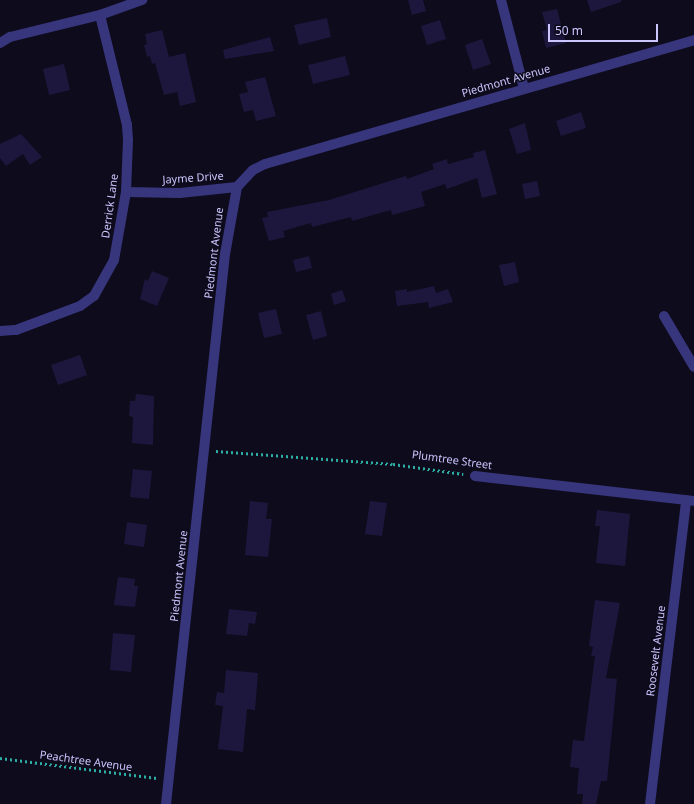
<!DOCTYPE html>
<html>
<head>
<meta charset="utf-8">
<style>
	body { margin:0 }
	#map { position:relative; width:694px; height:804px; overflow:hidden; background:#0e0b1c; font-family:"Noto Sans",sans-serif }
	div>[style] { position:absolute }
	.building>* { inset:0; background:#1e173d }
	.path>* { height:2.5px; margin-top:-1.25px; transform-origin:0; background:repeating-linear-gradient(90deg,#2baea4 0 2px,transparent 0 5px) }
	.street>* { height:10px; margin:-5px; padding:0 5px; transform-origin:5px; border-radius:5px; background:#37357c }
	span { translate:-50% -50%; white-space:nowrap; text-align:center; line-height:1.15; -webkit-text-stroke:3px #0e0b1c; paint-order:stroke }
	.street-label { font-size:11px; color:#ccc6ff }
	.scale { position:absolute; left:548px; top:24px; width:110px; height:18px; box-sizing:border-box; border:2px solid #ccc6ff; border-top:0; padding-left:5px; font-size:12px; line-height:14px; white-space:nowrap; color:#ccc6ff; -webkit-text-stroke:3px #0e0b1c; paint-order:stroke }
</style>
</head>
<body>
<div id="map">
	<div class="building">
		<div style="clip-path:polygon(408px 0,423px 0,426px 11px,412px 15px)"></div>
		<div style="clip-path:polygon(587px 0,621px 0,621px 2px,591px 12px)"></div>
		<div style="clip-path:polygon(557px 9px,566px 43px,546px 48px,542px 31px,547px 30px,542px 12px)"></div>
		<div style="clip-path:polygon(327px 18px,331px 37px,299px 45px,294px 25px)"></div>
		<div style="clip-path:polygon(440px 20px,446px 39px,427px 45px,421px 26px)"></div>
		<div style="clip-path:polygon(162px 30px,169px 57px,185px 53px,196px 102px,180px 106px,177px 92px,164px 95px,155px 63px,152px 64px,150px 56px,147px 57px,144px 45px,147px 44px,145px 34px)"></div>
		<div style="clip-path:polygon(270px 37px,274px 51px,225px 59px,223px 50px)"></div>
		<div style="clip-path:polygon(482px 39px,491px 64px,473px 70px,465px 45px)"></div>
		<div style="clip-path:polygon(345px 56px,350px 75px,313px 84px,308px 65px)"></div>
		<div style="clip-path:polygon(64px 64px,70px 90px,49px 95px,43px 69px)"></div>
		<div style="clip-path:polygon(265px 77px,276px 116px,256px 121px,253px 110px,244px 112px,239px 94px,248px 92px,245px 82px)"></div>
		<div style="clip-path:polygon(581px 112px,586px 128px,561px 136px,556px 121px)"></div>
		<div style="clip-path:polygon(525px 123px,531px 150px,517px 154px,509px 129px)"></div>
		<div style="clip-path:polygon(21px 134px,42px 157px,30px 165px,23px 154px,6px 166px,0 158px,0 144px)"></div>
		<div style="clip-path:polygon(485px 150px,497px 194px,482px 198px,477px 178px,447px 189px,445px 184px,421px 192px,425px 206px,392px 215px,391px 210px,352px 221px,351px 217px,312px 227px,311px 223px,283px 231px,285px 237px,269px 241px,262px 218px,268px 217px,267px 212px,329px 200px,406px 176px,407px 179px,434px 169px,432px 164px,447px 159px,448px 164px,474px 157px,473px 153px)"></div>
		<div style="clip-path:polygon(537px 181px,540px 196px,525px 199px,522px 184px)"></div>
		<div style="clip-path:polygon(309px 256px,312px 268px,296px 272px,293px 260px)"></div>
		<div style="clip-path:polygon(515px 262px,519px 282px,504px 286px,499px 265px)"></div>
		<div style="clip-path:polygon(152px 271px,169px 278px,157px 306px,140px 299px,145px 279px,148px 281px)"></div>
		<div style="clip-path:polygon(434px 286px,436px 293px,448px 289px,453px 302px,429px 308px,428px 302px,397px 306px,395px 291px,407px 289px,407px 292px)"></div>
		<div style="clip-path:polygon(342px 290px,346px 301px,334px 305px,331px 294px)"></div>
		<div style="clip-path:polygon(276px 309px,282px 334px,264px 338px,258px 313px)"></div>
		<div style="clip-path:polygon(321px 311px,327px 336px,313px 340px,306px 315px)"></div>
		<div style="clip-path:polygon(80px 355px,87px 375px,58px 385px,51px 365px)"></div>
		<div style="clip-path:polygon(136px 394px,154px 396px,153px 445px,132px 443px,133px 417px,129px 416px,130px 401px,135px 401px)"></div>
		<div style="clip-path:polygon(133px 469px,152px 471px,149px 499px,130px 497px)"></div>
		<div style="clip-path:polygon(250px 501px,268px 503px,266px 519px,272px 519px,268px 557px,245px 555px)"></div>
		<div style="clip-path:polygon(370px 501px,387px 503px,382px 536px,365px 534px)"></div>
		<div style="clip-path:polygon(597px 510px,630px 514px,625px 566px,596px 563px,600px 526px,595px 526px)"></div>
		<div style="clip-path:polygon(127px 522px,147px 525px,144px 547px,124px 544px)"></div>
		<div style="clip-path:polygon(118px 577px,135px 579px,134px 586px,138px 586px,135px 607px,114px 605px)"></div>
		<div style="clip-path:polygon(595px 600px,620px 603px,606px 678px,617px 679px,607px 781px,601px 781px,596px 804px,582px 804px,583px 794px,577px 794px,579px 768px,570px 767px,573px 740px,584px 741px,595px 656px,591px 656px,593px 647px,589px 646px)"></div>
		<div style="clip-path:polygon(229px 609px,257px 612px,255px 624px,249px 623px,247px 636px,226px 634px)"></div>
		<div style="clip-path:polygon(113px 633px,135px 635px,131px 672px,110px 670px)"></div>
		<div style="clip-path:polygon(226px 670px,258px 673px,255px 710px,247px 709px,243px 752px,218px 749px,223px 706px,215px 705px,217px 692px,224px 693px)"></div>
	</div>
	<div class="path">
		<div style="left:216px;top:451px;width:177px;rotate:4.2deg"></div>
		<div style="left:393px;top:464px;width:71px;rotate:8.1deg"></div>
		<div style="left:0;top:758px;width:158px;rotate:7.3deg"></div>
	</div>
	<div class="street">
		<div style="left:501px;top:0;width:91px;rotate:75.4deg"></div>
		<div style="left:0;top:43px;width:12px;rotate:-31deg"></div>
		<div style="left:10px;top:37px;width:93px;rotate:-13.7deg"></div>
		<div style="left:100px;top:15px;width:45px;rotate:-19.7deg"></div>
		<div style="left:126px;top:192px;width:54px;rotate:1.1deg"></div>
		<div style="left:180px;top:193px;width:57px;rotate:-6deg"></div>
		<div style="left:664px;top:316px;width:59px;rotate:59.5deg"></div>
		<div style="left:0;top:331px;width:16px;rotate:-4deg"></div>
		<div style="left:16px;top:330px;width:68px;rotate:-20.6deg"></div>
		<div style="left:80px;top:306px;width:17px;rotate:-36deg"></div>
		<div style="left:94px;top:296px;width:41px;rotate:-60.9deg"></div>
		<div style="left:114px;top:260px;width:69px;rotate:-80deg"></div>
		<div style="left:126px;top:192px;width:52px;rotate:-87.8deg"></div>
		<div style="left:128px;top:140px;width:15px;rotate:-94deg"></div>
		<div style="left:127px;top:125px;width:113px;rotate:-103.8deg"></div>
		<div style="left:475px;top:476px;width:220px;rotate:6.5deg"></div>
		<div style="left:166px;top:804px;width:553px;rotate:-83.88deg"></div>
		<div style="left:225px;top:254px;width:68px;rotate:-79.8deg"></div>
		<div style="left:237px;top:187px;width:23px;rotate:-47deg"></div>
		<div style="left:253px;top:170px;width:13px;rotate:-27deg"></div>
		<div style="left:265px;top:164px;width:447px;rotate:-16.1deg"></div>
		<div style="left:650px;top:804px;width:306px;rotate:-83.2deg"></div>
	</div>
	<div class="street-label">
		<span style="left:506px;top:81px;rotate:-16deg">Piedmont Avenue</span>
		<span style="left:193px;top:178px;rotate:-4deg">Jayme Drive</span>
		<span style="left:110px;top:206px;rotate:-82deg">Derrick Lane</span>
		<span style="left:214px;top:253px;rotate:-83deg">Piedmont Avenue</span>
		<span style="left:452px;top:460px;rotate:8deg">Plumtree Street</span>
		<span style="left:179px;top:576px;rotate:-84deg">Piedmont Avenue</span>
		<span style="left:656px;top:651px;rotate:-83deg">Roosevelt Avenue</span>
		<span style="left:86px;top:761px;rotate:8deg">Peachtree Avenue</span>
	</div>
	<div class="scale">50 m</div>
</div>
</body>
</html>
